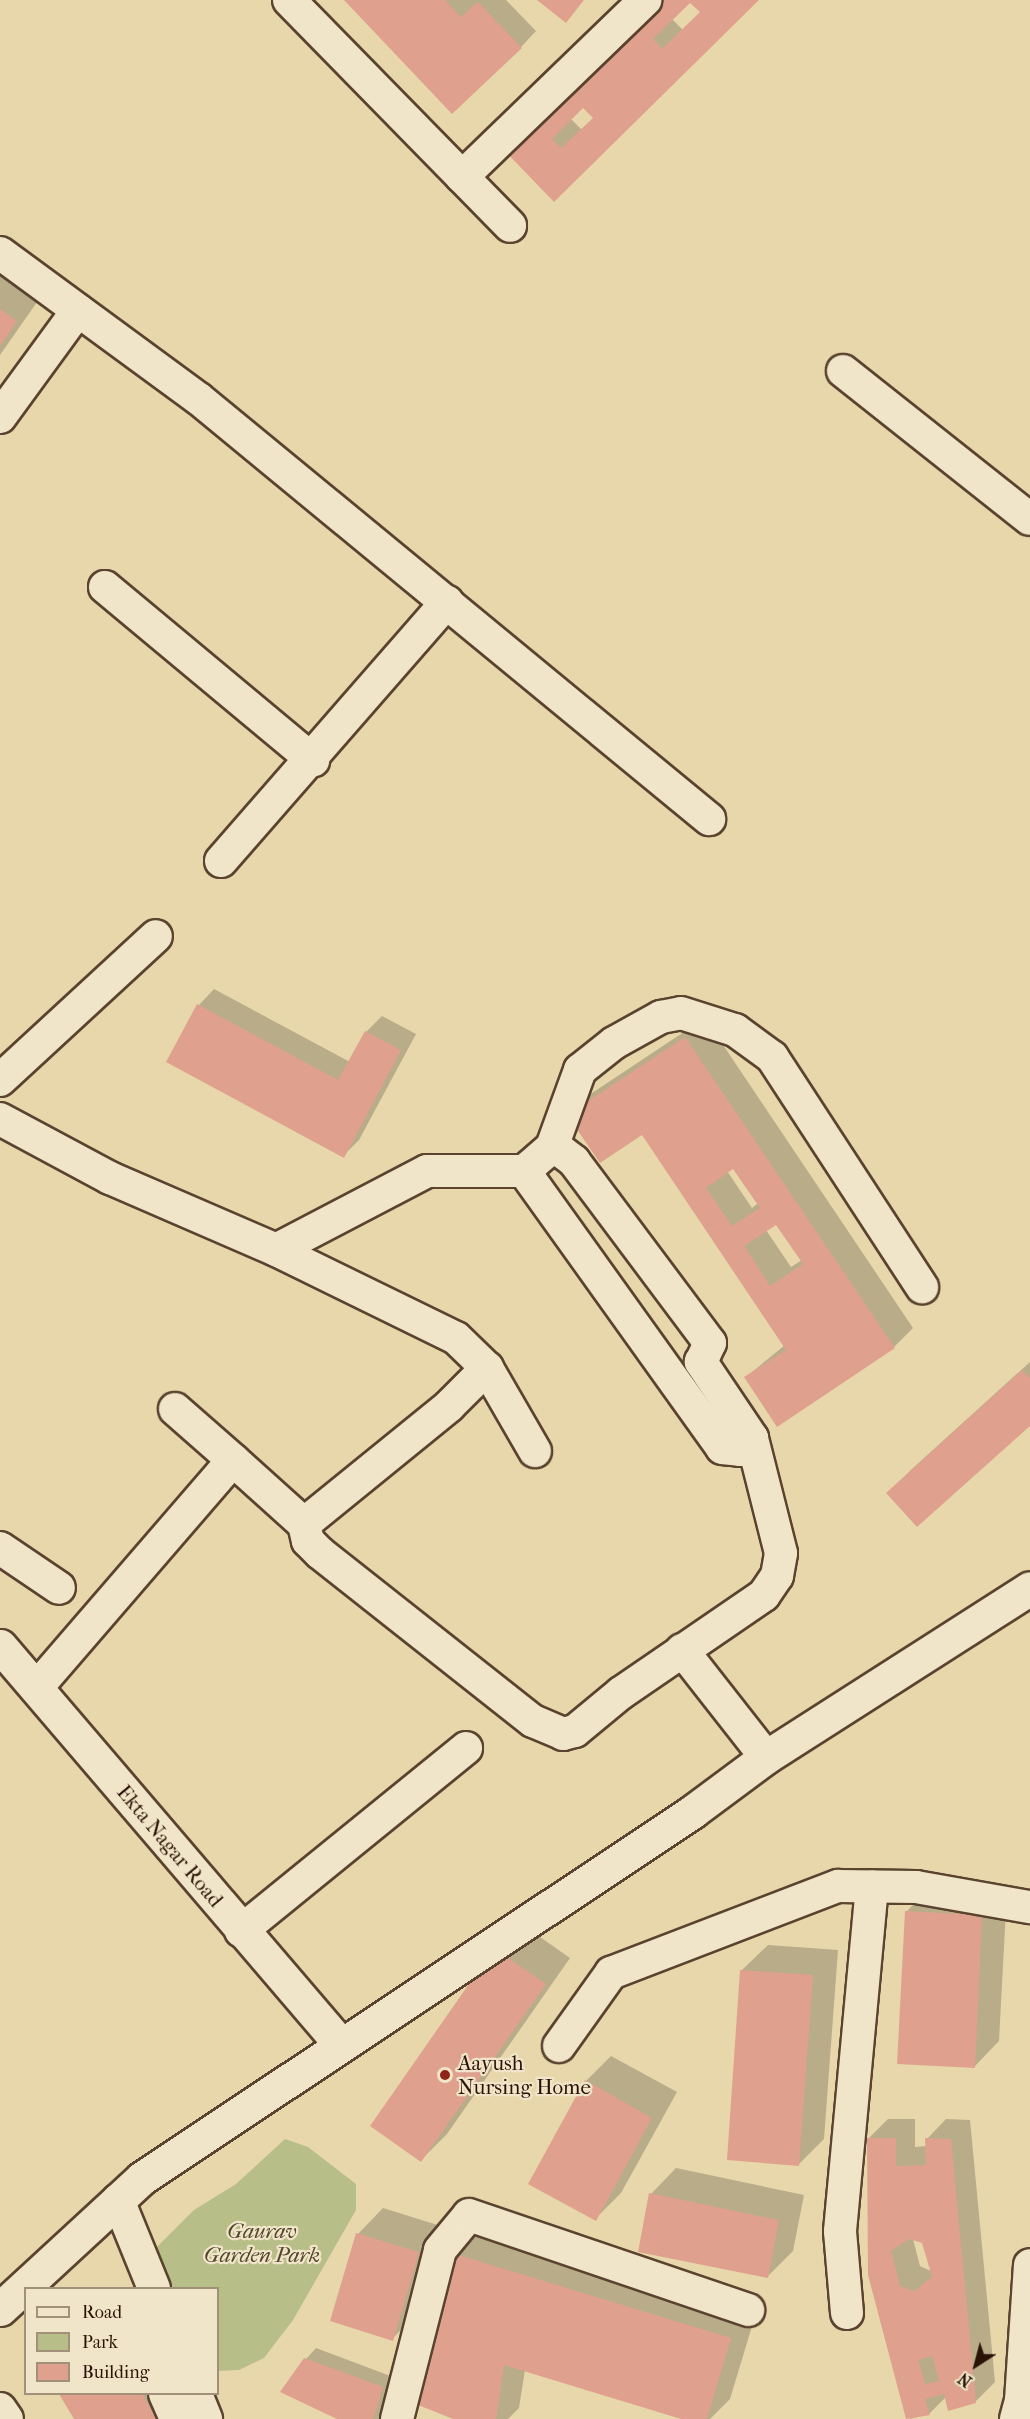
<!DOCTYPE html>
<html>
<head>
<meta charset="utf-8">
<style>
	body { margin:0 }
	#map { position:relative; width:1030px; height:2419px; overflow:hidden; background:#e8d7aa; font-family:"IM FELL French Canon",serif }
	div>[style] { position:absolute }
	.green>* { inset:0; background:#b7be87 }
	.shadow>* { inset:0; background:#0003 }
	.building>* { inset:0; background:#dfa18e }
	.roads { filter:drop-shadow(2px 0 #5a432f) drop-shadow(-2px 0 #5a432f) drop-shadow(0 2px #5a432f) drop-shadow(0 -2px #5a432f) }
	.street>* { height:32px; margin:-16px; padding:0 16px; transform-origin:16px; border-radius:16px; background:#f0e5c8 }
	.secondary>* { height:33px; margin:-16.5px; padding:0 16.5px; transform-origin:16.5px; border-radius:16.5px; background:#f0e5c8 }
	.dots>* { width:16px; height:16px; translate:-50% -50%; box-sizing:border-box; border:3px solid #f0e5c8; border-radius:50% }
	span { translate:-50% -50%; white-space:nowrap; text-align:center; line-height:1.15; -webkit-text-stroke:4.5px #f0e5c8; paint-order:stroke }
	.street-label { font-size:21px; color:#2a1206 }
	.poi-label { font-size:21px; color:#2a1206 }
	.left { translate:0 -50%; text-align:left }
	.park-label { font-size:21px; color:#54462d; font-style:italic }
	.legend { position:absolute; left:24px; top:2287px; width:195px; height:108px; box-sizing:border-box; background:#f0e5c8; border:2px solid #a1917a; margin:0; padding:8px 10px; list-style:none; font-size:18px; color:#2a1206 }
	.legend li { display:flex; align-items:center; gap:12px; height:30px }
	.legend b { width:30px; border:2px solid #a1917a }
	.north { position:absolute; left:946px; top:2335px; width:60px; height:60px; -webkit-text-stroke:4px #f0e5c8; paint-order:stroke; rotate:216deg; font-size:16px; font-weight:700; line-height:24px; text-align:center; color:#2a1206 }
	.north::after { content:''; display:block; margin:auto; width:21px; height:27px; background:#2a1206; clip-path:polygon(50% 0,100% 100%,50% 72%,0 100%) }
</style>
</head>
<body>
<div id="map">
	<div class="green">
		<div style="clip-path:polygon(285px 2139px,308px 2147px,356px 2184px,356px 2210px,293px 2320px,264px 2358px,239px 2370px,218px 2371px,218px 2288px,165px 2288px,151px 2253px,194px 2210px,236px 2184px)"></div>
	</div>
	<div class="shadow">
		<div style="clip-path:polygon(346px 0,506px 0,536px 31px,521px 47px)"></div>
		<div style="clip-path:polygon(evenodd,659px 0,757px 0,554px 199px,506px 150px,659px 0,690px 1px,702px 12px,683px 30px,672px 19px,690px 1px,659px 0,583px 106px,595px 117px,582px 130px,570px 118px,583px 106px)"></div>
		<div style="clip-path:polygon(0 266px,42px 295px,0 355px)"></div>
		<div style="clip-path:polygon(214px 989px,350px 1062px,366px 1032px,382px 1016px,416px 1034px,359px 1140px,343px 1156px,168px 1062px,199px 1005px)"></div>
		<div style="clip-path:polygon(evenodd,705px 1018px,913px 1328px,894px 1347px,746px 1377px,785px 1345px,642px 1133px,569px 1115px,589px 1095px,705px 1018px,733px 1167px,758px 1203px,752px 1208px,727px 1171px,733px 1167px,705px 1018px,777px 1223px,802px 1260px,791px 1267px,766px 1230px,777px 1223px)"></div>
		<div style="clip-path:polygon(1030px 1362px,1030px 1424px,888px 1493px,913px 1468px)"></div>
		<div style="clip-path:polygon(932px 1886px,1007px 1890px,999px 2041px,974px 2067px,906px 1912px)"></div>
		<div style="clip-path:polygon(520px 1923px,570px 1958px,447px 2134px,421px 2160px,372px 2125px)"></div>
		<div style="clip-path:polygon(768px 1945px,838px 1950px,824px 2139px,799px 2164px,742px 1970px)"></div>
		<div style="clip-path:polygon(611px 2056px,677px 2092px,621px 2193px,595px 2219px,586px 2081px)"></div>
		<div style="clip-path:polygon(evenodd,888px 2119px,915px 2119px,915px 2147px,927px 2146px,927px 2139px,946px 2119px,970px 2120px,995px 2382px,975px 2402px,946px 2397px,929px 2414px,910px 2419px,870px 2275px,868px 2139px,888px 2119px,913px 2239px,924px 2242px,931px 2271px,920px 2266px,913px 2239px)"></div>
		<div style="clip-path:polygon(676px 2168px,804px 2195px,793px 2251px,767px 2277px,651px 2194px)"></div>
		<div style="clip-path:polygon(383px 2208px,444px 2227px,418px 2313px,392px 2339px,358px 2234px)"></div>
		<div style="clip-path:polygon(479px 2228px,756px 2313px,730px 2399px,710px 2419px,687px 2419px,525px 2370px,519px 2408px,508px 2419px,457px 2419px,454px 2254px)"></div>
		<div style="clip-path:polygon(316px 2348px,393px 2377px,379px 2419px,341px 2419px,306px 2359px)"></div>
		<div style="clip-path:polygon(61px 2394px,182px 2394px,197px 2419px,75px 2419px)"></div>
	</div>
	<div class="building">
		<div style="clip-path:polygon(344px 0,445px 0,461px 17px,478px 2px,522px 48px,452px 114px)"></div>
		<div style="clip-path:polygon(537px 0,584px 0,566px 23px)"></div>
		<div style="clip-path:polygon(evenodd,657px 0,759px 0,554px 202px,504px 150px,657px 0,690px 3px,700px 12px,662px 49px,653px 39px,690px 3px,657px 0,583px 108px,593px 118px,561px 148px,552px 139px,583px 108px)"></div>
		<div style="clip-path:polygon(0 309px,17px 321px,0 346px)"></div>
		<div style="clip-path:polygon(197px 1004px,338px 1080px,365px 1031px,401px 1050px,344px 1158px,166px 1062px)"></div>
		<div style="clip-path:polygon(evenodd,685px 1037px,895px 1348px,777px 1427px,744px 1377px,786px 1350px,642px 1135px,600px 1163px,567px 1115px,685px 1037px,733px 1169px,760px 1208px,732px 1226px,706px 1188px,733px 1169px,685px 1037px,776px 1225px,803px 1264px,770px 1286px,744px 1246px,776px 1225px)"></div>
		<div style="clip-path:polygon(1022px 1370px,1030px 1378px,1030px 1426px,917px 1527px,886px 1493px)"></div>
		<div style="clip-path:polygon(905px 1911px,982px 1915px,975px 2068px,897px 2064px)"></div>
		<div style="clip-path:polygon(494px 1948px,546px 1984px,421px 2162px,370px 2126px)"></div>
		<div style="clip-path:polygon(740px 1970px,813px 1975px,799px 2166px,727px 2160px)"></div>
		<div style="clip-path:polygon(585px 2080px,652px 2118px,596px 2221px,528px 2184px)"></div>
		<div style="clip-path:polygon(evenodd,867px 2138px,896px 2138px,896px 2166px,926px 2165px,925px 2138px,951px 2139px,976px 2403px,948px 2411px,944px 2394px,925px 2399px,930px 2415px,906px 2419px,868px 2275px,867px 2138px,909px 2239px,922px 2243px,932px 2277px,914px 2291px,900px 2286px,891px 2251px,909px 2239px,867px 2138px,932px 2356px,939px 2381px,925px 2384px,918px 2360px,932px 2356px)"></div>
		<div style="clip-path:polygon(649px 2193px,779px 2220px,768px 2278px,638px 2252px)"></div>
		<div style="clip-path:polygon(356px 2233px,419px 2252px,393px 2341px,330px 2321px)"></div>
		<div style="clip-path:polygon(452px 2253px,731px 2338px,707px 2419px,681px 2419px,504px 2365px,496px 2419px,453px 2419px,408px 2401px)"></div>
		<div style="clip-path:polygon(304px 2358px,383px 2387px,373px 2419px,337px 2419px,280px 2392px)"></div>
		<div style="clip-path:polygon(59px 2394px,142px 2394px,157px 2419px,74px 2419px)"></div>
	</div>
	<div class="roads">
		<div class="street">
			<div style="left:289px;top:0;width:316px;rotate:45.6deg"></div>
			<div style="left:462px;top:177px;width:255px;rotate:-44deg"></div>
			<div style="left:0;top:253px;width:247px;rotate:36.3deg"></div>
			<div style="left:199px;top:399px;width:661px;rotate:39.47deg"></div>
			<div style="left:843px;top:371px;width:238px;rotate:38.4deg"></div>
			<div style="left:0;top:417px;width:132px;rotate:-53.9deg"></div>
			<div style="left:105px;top:587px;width:271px;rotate:39.8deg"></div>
			<div style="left:221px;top:861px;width:344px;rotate:-48.9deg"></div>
			<div style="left:0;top:1080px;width:212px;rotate:-42.7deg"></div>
			<div style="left:0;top:1119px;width:125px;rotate:28.2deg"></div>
			<div style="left:110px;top:1178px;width:181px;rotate:23.4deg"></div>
			<div style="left:276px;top:1250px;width:200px;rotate:26.1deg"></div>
			<div style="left:456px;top:1338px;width:43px;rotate:44.1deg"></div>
			<div style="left:487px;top:1368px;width:96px;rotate:60deg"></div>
			<div style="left:552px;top:1147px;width:82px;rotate:-70deg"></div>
			<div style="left:580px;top:1070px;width:43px;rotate:-38.5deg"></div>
			<div style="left:614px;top:1043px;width:54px;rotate:-29deg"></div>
			<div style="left:661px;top:1017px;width:20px;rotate:-11deg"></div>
			<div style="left:681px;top:1013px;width:57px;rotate:17.5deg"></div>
			<div style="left:735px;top:1030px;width:46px;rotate:36.1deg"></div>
			<div style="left:772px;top:1057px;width:275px;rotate:56.9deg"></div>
			<div style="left:524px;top:1171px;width:340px;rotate:54.4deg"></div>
			<div style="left:722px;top:1448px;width:18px;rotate:6deg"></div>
			<div style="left:740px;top:1450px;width:17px;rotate:-45deg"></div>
			<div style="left:175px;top:1409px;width:77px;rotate:41.3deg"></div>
			<div style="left:304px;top:1524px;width:187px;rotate:-39.1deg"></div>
			<div style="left:449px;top:1406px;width:54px;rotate:-45deg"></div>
			<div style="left:0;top:1548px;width:71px;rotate:34.1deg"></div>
			<div style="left:682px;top:1650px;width:136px;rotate:51.9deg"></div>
			<div style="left:38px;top:1686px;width:298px;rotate:-49.2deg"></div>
			<div style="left:233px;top:1460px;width:96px;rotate:42deg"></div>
			<div style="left:304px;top:1524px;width:17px;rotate:77deg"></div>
			<div style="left:308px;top:1541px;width:17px;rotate:45deg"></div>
			<div style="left:320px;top:1553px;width:271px;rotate:38.3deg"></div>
			<div style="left:533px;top:1721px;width:33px;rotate:23deg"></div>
			<div style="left:563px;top:1734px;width:12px;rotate:-14deg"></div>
			<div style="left:575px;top:1731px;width:60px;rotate:-39.6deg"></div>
			<div style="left:621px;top:1693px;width:173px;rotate:-34.4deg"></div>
			<div style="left:764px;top:1595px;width:23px;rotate:-56deg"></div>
			<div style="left:777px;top:1576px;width:23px;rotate:-80deg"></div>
			<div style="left:781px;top:1553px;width:119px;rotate:-104.2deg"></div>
			<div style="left:752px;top:1438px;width:92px;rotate:-123.9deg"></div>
			<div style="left:701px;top:1362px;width:21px;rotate:-65deg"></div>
			<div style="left:710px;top:1343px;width:227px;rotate:-126.8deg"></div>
			<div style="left:574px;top:1161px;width:15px;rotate:-143deg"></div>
			<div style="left:562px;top:1152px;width:11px;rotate:-153deg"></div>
			<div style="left:552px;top:1147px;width:37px;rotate:139deg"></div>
			<div style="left:524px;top:1171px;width:97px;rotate:180deg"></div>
			<div style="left:427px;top:1171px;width:170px;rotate:152.4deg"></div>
			<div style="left:241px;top:1931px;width:290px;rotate:-39.1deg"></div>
			<div style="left:559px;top:2046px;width:90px;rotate:-54.5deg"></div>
			<div style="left:611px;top:1973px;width:243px;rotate:-21deg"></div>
			<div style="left:838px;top:1886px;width:78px;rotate:0.7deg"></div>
			<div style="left:916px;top:1887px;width:116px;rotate:10deg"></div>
			<div style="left:118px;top:2200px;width:95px;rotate:67.8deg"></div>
			<div style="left:847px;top:2313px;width:82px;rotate:-94.9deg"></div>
			<div style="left:840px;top:2231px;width:346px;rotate:-84.7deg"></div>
			<div style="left:165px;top:2394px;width:27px;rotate:66deg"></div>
			<div style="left:196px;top:2394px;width:27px;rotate:68deg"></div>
			<div style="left:0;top:2409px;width:12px;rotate:55deg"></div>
			<div style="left:397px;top:2419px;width:174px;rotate:-75.7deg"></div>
			<div style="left:440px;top:2250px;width:45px;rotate:-50.4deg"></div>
			<div style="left:469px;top:2215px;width:295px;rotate:18.8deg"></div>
			<div style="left:1016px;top:2419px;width:20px;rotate:-75deg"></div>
			<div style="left:1021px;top:2400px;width:135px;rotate:-86.2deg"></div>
		</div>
		<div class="secondary">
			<div style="left:0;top:1646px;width:525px;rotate:49.48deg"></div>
			<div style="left:0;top:2309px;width:193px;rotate:-42.7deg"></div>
			<div style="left:142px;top:2178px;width:661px;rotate:-33.64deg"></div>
			<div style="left:692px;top:1812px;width:92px;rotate:-36.6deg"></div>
			<div style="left:766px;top:1757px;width:313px;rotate:-32.6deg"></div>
		</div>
	</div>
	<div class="dots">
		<div style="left:445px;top:2075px;background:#8f2418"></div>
	</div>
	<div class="street-label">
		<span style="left:170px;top:1846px;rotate:50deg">Ekta Nagar Road</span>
	</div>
	<div class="poi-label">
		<span class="left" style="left:458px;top:2075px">Aayush<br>Nursing Home</span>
	</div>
	<div class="park-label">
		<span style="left:262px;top:2243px">Gaurav<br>Garden Park</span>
	</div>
	<ul class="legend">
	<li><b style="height:8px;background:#f0e5c8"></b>Road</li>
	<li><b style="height:16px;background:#b7be87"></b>Park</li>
	<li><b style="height:16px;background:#dfa18e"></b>Building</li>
	</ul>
	<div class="north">N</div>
</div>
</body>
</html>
